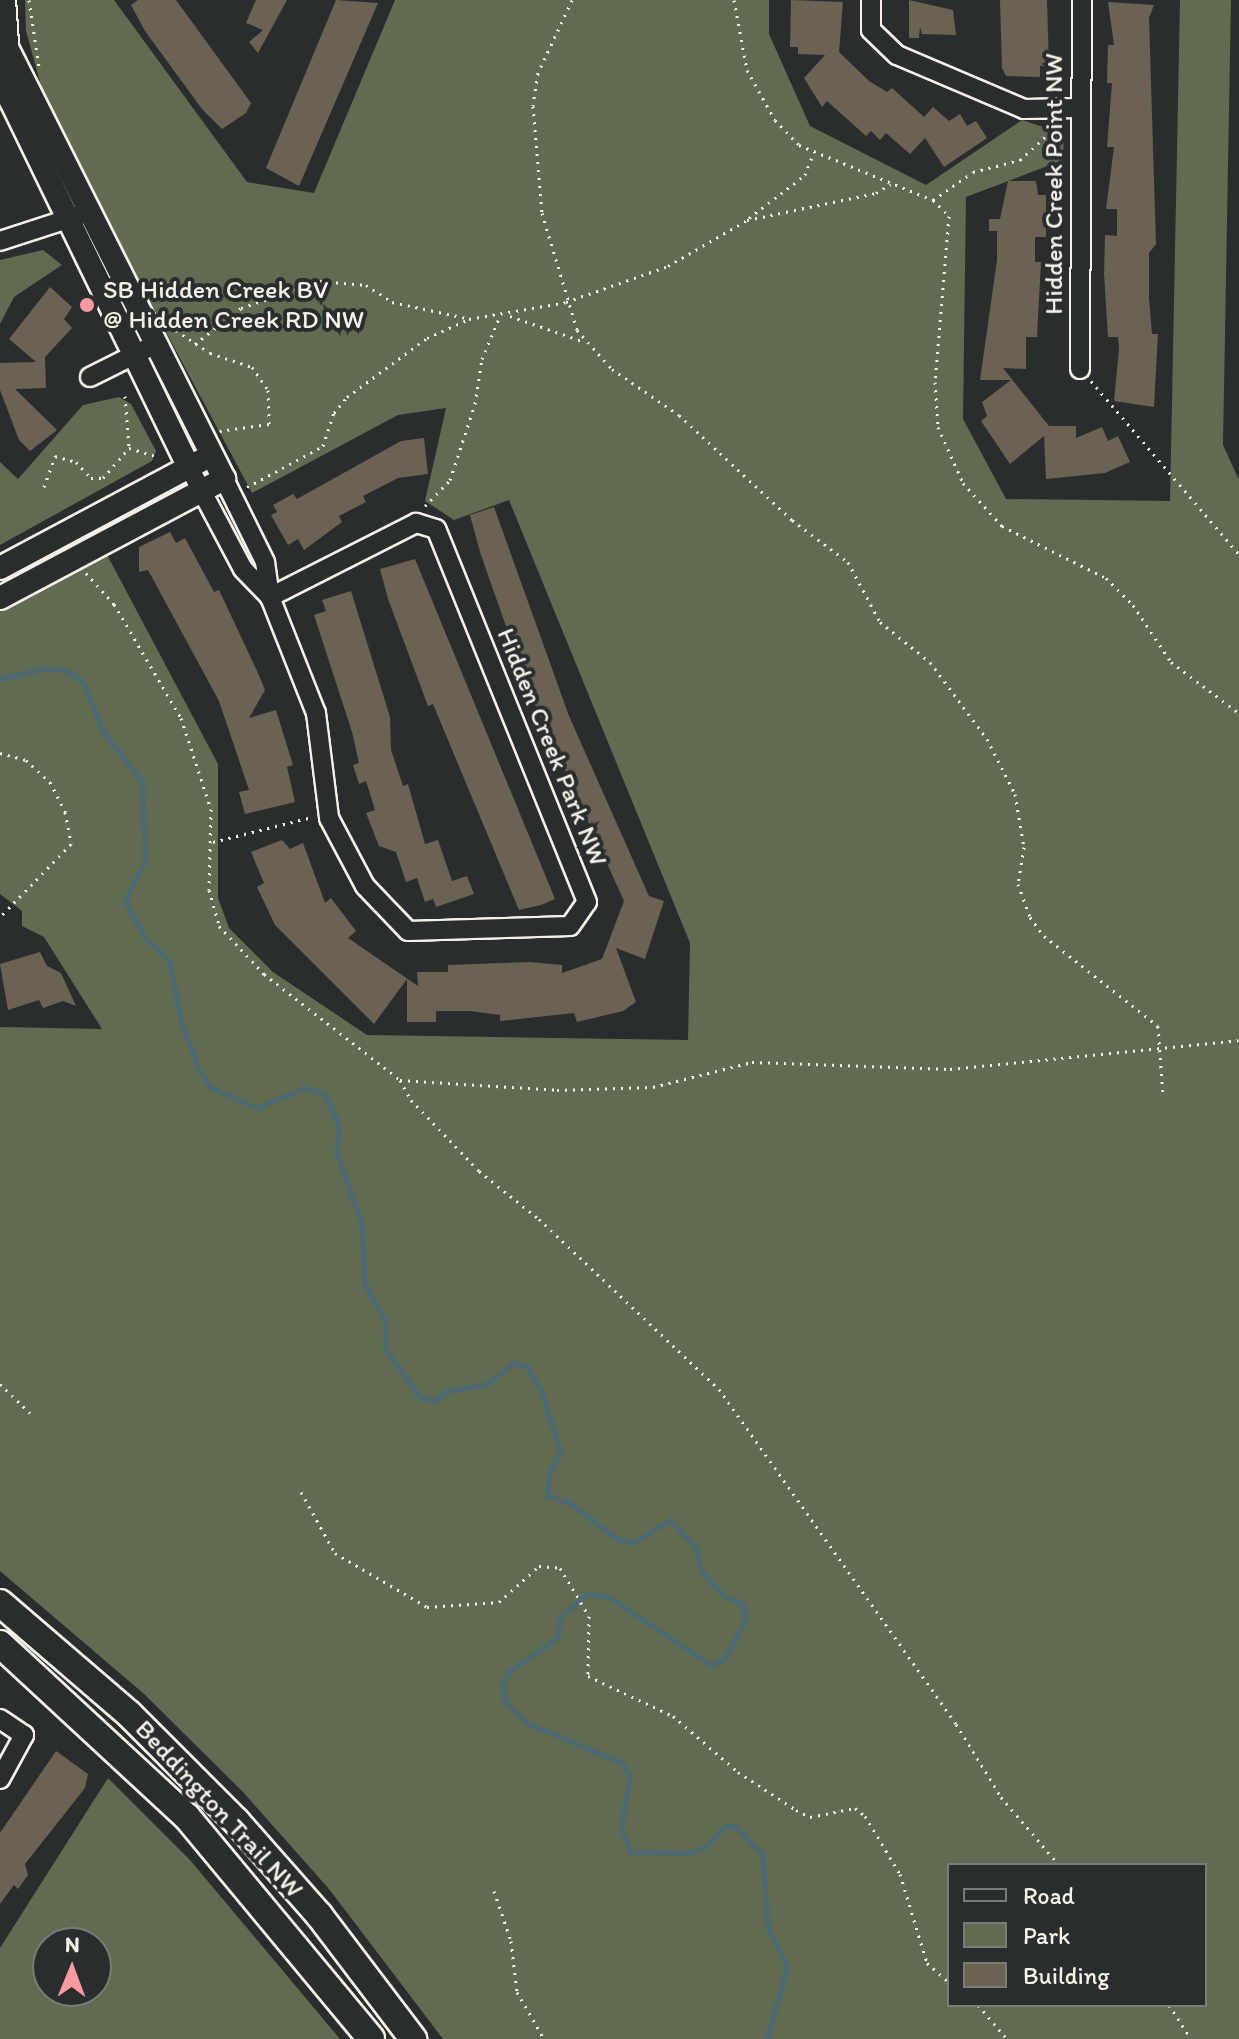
<!DOCTYPE html>
<html>
<head>
<meta charset="utf-8">
<style>
	body { margin:0 }
	#map { position:relative; width:1239px; height:2039px; overflow:hidden; background:#2a2d2e; font-family:Itim,sans-serif }
	div>[style] { position:absolute }
	.green>* { inset:0; background:#606b51 }
	.stream>* { height:5px; margin:-2.5px; padding:0 2.5px; transform-origin:2.5px; border-radius:2.5px; background:#4d6971 }
	.building>* { inset:0; background:#6b6253 }
	.path>* { height:3px; margin-top:-1.5px; transform-origin:0; background:repeating-linear-gradient(90deg,#f4f1e8 0 2px,transparent 0 8px) }
	.roads { filter:drop-shadow(2px 0 #f4f1e8) drop-shadow(-2px 0 #f4f1e8) drop-shadow(0 2px #f4f1e8) drop-shadow(0 -2px #f4f1e8) }
	.minor>* { height:18px; margin:-9px; padding:0 9px; transform-origin:9px; border-radius:9px; background:#2a2d2e }
	.tertiary>* { height:22px; margin:-11px; padding:0 11px; transform-origin:11px; border-radius:11px; background:#2a2d2e }
	.secondary>* { height:26px; margin:-13px; padding:0 13px; transform-origin:13px; border-radius:13px; background:#2a2d2e }
	.dots>* { width:22px; height:22px; translate:-50% -50%; box-sizing:border-box; border:4px solid #2a2d2e; border-radius:50% }
	span { translate:-50% -50%; white-space:nowrap; text-align:center; line-height:1.15; -webkit-text-stroke:8px #2a2d2e; paint-order:stroke }
	.street-label { font-size:26px; color:#f4f1e8 }
	.poi-label { font-size:26px; color:#f4f1e8 }
	.left { translate:0 -50%; text-align:left }
	.legend { position:absolute; left:947px; top:1863px; width:260px; height:144px; box-sizing:border-box; background:#2a2d2e; border:2px solid #7b7b78; margin:0; padding:10px 14px; list-style:none; font-size:24px; color:#f4f1e8 }
	.legend li { display:flex; align-items:center; gap:16px; height:40px }
	.legend b { width:40px; border:2px solid #7b7b78 }
	.north { position:absolute; left:32px; top:1927px; width:80px; height:80px; box-sizing:border-box; background:#2a2d2e; border:2px solid #7b7b78; border-radius:50%; rotate:1deg; font-size:22px; font-weight:700; line-height:32px; text-align:center; color:#f4f1e8 }
	.north::after { content:''; display:block; margin:auto; width:28px; height:36px; background:#ff9aa2; clip-path:polygon(50% 0,100% 100%,50% 72%,0 100%) }
</style>
</head>
<body>
<div id="map">
	<div class="green">
		<div style="clip-path:polygon(evenodd,25px 0,114px 0,247px 182px,314px 193px,395px 0,769px 0,769px 34px,810px 126px,926px 185px,1022px 120px,1064px 134px,1063px 160px,966px 197px,963px 419px,1006px 499px,1170px 501px,1180px 0,1231px 0,1223px 445px,1239px 480px,1239px 2039px,443px 2039px,329px 1889px,242px 1791px,143px 1693px,0 1571px,0 1027px,102px 1029px,44px 937px,22px 926px,22px 911px,0 894px,0 608px,105px 551px,218px 764px,218px 898px,229px 928px,273px 972px,367px 1035px,688px 1040px,690px 943px,509px 500px,454px 520px,425px 501px,446px 408px,398px 415px,252px 493px,48px 111px,26px 31px,25px 0,949px 1865px,1205px 1865px,1205px 2005px,949px 2005px,949px 1865px)"></div>
		<div style="clip-path:polygon(43px 250px,62px 265px,14px 297px,0 324px,0 260px)"></div>
		<div style="clip-path:polygon(119px 397px,131px 404px,156px 451px,152px 461px,0 545px,0 462px,18px 479px,83px 405px)"></div>
		<div style="clip-path:polygon(evenodd,108px 1778px,190px 1860px,340px 2039px,0 2039px,0 1948px,108px 1778px,48px 1943px,96px 1943px,96px 1991px,48px 1991px,48px 1943px)"></div>
	</div>
	<div class="stream">
		<div style="left:0;top:679px;width:43px;rotate:-13.4deg"></div>
		<div style="left:42px;top:669px;width:23px;rotate:2deg"></div>
		<div style="left:65px;top:670px;width:20px;rotate:33deg"></div>
		<div style="left:82px;top:681px;width:56px;rotate:67.1deg"></div>
		<div style="left:104px;top:733px;width:61px;rotate:51.6deg"></div>
		<div style="left:142px;top:781px;width:78px;rotate:87.8deg"></div>
		<div style="left:145px;top:859px;width:47px;rotate:115.5deg"></div>
		<div style="left:125px;top:901px;width:42px;rotate:61.6deg"></div>
		<div style="left:145px;top:938px;width:33px;rotate:43deg"></div>
		<div style="left:169px;top:960px;width:62px;rotate:78.9deg"></div>
		<div style="left:181px;top:1021px;width:53px;rotate:70.2deg"></div>
		<div style="left:199px;top:1071px;width:21px;rotate:53deg"></div>
		<div style="left:212px;top:1088px;width:49px;rotate:24deg"></div>
		<div style="left:257px;top:1108px;width:51px;rotate:-23.1deg"></div>
		<div style="left:304px;top:1088px;width:21px;rotate:14deg"></div>
		<div style="left:324px;top:1093px;width:37px;rotate:66deg"></div>
		<div style="left:339px;top:1127px;width:26px;rotate:94deg"></div>
		<div style="left:337px;top:1153px;width:77px;rotate:71.1deg"></div>
		<div style="left:362px;top:1226px;width:57px;rotate:88deg"></div>
		<div style="left:364px;top:1283px;width:46px;rotate:61.2deg"></div>
		<div style="left:386px;top:1323px;width:26px;rotate:92deg"></div>
		<div style="left:385px;top:1349px;width:61px;rotate:53.7deg"></div>
		<div style="left:421px;top:1398px;width:14px;rotate:12deg"></div>
		<div style="left:435px;top:1401px;width:16px;rotate:-40deg"></div>
		<div style="left:447px;top:1391px;width:41px;rotate:-9.9deg"></div>
		<div style="left:487px;top:1384px;width:33px;rotate:-39deg"></div>
		<div style="left:513px;top:1363px;width:13px;rotate:13deg"></div>
		<div style="left:526px;top:1366px;width:31px;rotate:59deg"></div>
		<div style="left:542px;top:1393px;width:62px;rotate:73deg"></div>
		<div style="left:560px;top:1452px;width:25px;rotate:117deg"></div>
		<div style="left:549px;top:1474px;width:22px;rotate:93deg"></div>
		<div style="left:548px;top:1496px;width:21px;rotate:17deg"></div>
		<div style="left:568px;top:1502px;width:64px;rotate:36.7deg"></div>
		<div style="left:619px;top:1540px;width:14px;rotate:12deg"></div>
		<div style="left:633px;top:1543px;width:44px;rotate:-31.9deg"></div>
		<div style="left:670px;top:1520px;width:38px;rotate:47deg"></div>
		<div style="left:696px;top:1548px;width:21px;rotate:79deg"></div>
		<div style="left:700px;top:1569px;width:36px;rotate:48deg"></div>
		<div style="left:724px;top:1596px;width:21px;rotate:23deg"></div>
		<div style="left:743px;top:1604px;width:16px;rotate:83deg"></div>
		<div style="left:745px;top:1620px;width:20px;rotate:117deg"></div>
		<div style="left:736px;top:1638px;width:24px;rotate:120deg"></div>
		<div style="left:724px;top:1659px;width:14px;rotate:155deg"></div>
		<div style="left:711px;top:1665px;width:123px;rotate:-146.3deg"></div>
		<div style="left:609px;top:1597px;width:22px;rotate:-172deg"></div>
		<div style="left:587px;top:1594px;width:35px;rotate:140deg"></div>
		<div style="left:560px;top:1617px;width:21px;rotate:98deg"></div>
		<div style="left:557px;top:1638px;width:60px;rotate:145.2deg"></div>
		<div style="left:508px;top:1672px;width:14px;rotate:111deg"></div>
		<div style="left:503px;top:1685px;width:16px;rotate:83deg"></div>
		<div style="left:505px;top:1701px;width:31px;rotate:45deg"></div>
		<div style="left:527px;top:1723px;width:103px;rotate:22.8deg"></div>
		<div style="left:622px;top:1763px;width:14px;rotate:56deg"></div>
		<div style="left:630px;top:1775px;width:54px;rotate:99.6deg"></div>
		<div style="left:621px;top:1828px;width:26px;rotate:67deg"></div>
		<div style="left:631px;top:1852px;width:59px;rotate:1deg"></div>
		<div style="left:690px;top:1853px;width:16px;rotate:-22deg"></div>
		<div style="left:705px;top:1847px;width:30px;rotate:-45deg"></div>
		<div style="left:726px;top:1826px;width:9px"></div>
		<div style="left:735px;top:1826px;width:39px;rotate:46deg"></div>
		<div style="left:762px;top:1854px;width:74px;rotate:85.4deg"></div>
		<div style="left:768px;top:1928px;width:42px;rotate:63.4deg"></div>
		<div style="left:787px;top:1966px;width:76px;rotate:105.3deg"></div>
	</div>
	<div class="building">
		<div style="clip-path:polygon(138px 0,176px 0,251px 103px,246px 113px,222px 129px,202px 109px,145px 31px,131px 5px)"></div>
		<div style="clip-path:polygon(256px 0,287px 0,258px 53px,249px 42px,263px 30px,246px 23px)"></div>
		<div style="clip-path:polygon(336px 0,378px 3px,299px 186px,266px 168px)"></div>
		<div style="clip-path:polygon(791px 0,843px 2px,839px 52px,869px 81px,887px 92px,892px 88px,924px 117px,933px 107px,949px 121px,960px 114px,967px 126px,976px 121px,987px 138px,944px 167px,925px 138px,910px 154px,886px 133px,880px 140px,871px 131px,866px 136px,827px 101px,822px 107px,804px 78px,825px 55px,798px 54px,798px 47px,790px 47px)"></div>
		<div style="clip-path:polygon(909px 0,953px 10px,956px 35px,922px 34px,920px 27px,919px 38px,909px 38px)"></div>
		<div style="clip-path:polygon(1000px 0,1047px 0,1049px 66px,1040px 66px,1040px 77px,1006px 76px,1002px 68px)"></div>
		<div style="clip-path:polygon(1108px 2px,1154px 5px,1149px 18px,1156px 244px,1149px 253px,1149px 298px,1152px 334px,1158px 334px,1154px 407px,1114px 401px,1119px 349px,1118px 337px,1108px 337px,1104px 273px,1105px 235px,1117px 236px,1117px 209px,1106px 209px,1114px 147px,1107px 147px,1112px 83px,1107px 83px,1108px 45px,1114px 45px)"></div>
		<div style="clip-path:polygon(1008px 181px,1036px 181px,1038px 195px,1046px 195px,1046px 237px,1035px 237px,1035px 262px,1041px 262px,1037px 337px,1026px 337px,1026px 369px,1003px 368px,1049px 426px,1076px 426px,1076px 438px,1102px 427px,1108px 441px,1118px 436px,1130px 462px,1105px 473px,1046px 479px,1044px 436px,1010px 464px,981px 421px,987px 416px,982px 402px,1011px 380px,980px 380px,997px 260px,997px 231px,989px 231px,989px 219px,1000px 219px)"></div>
		<div style="clip-path:polygon(50px 287px,72px 307px,64px 319px,72px 328px,45px 357px,46px 388px,15px 389px,57px 430px,30px 451px,19px 440px,0 390px,0 363px,36px 362px,9px 339px)"></div>
		<div style="clip-path:polygon(424px 438px,428px 474px,398px 478px,363px 496px,366px 502px,339px 516px,342px 522px,304px 550px,298px 539px,288px 545px,271px 515px,277px 512px,273px 505px,293px 494px,297px 499px,401px 441px)"></div>
		<div style="clip-path:polygon(494px 507px,569px 716px,649px 896px,664px 901px,645px 959px,616px 948px,636px 1002px,623px 1011px,577px 1022px,574px 1013px,500px 1021px,500px 1015px,470px 1011px,436px 1011px,436px 1022px,407px 1022px,407px 979px,374px 1024px,275px 925px,257px 887px,264px 883px,251px 852px,282px 840px,290px 849px,303px 843px,325px 903px,331px 898px,356px 931px,348px 938px,418px 986px,417px 972px,448px 972px,448px 965px,530px 962px,562px 965px,562px 973px,602px 959px,624px 901px,528px 689px,480px 552px,470px 515px)"></div>
		<div style="clip-path:polygon(170px 532px,176px 543px,185px 538px,214px 592px,219px 590px,258px 673px,265px 690px,249px 718px,276px 710px,293px 765px,287px 767px,295px 802px,245px 814px,239px 792px,249px 790px,219px 701px,148px 570px,139px 572px,139px 547px)"></div>
		<div style="clip-path:polygon(415px 559px,555px 899px,541px 905px,519px 910px,433px 704px,428px 706px,388px 599px,380px 569px)"></div>
		<div style="clip-path:polygon(351px 591px,390px 717px,391px 750px,403px 786px,408px 784px,425px 844px,438px 840px,452px 881px,467px 876px,474px 894px,436px 907px,433px 899px,425px 902px,417px 878px,406px 882px,396px 852px,379px 846px,366px 813px,375px 810px,366px 781px,359px 784px,353px 765px,359px 763px,352px 732px,314px 615px,326px 611px,322px 600px)"></div>
		<div style="clip-path:polygon(40px 952px,47px 966px,61px 973px,76px 1006px,63px 1001px,43px 1008px,39px 1000px,8px 1010px,0 964px)"></div>
		<div style="clip-path:polygon(56px 1751px,88px 1774px,85px 1788px,25px 1864px,28px 1875px,18px 1889px,14px 1885px,0 1904px,0 1833px)"></div>
	</div>
	<div class="path">
		<div style="left:29px;top:0;width:68px;rotate:81.5deg"></div>
		<div style="left:572px;top:0;width:81px;rotate:115deg"></div>
		<div style="left:538px;top:73px;width:33px;rotate:99deg"></div>
		<div style="left:533px;top:106px;width:107px;rotate:85.2deg"></div>
		<div style="left:542px;top:213px;width:122px;rotate:73.3deg"></div>
		<div style="left:577px;top:330px;width:52px;rotate:48.1deg"></div>
		<div style="left:612px;top:369px;width:81px;rotate:34.5deg"></div>
		<div style="left:679px;top:415px;width:154px;rotate:42.9deg"></div>
		<div style="left:792px;top:520px;width:70px;rotate:36.9deg"></div>
		<div style="left:848px;top:562px;width:68px;rotate:61.9deg"></div>
		<div style="left:880px;top:622px;width:64px;rotate:38.7deg"></div>
		<div style="left:930px;top:662px;width:96px;rotate:53.5deg"></div>
		<div style="left:987px;top:739px;width:62px;rotate:63deg"></div>
		<div style="left:1015px;top:794px;width:54px;rotate:80.4deg"></div>
		<div style="left:1024px;top:847px;width:37px;rotate:99deg"></div>
		<div style="left:1018px;top:884px;width:35px;rotate:70deg"></div>
		<div style="left:1030px;top:917px;width:24px;rotate:54deg"></div>
		<div style="left:1044px;top:936px;width:145px;rotate:38.3deg"></div>
		<div style="left:1158px;top:1026px;width:70px;rotate:85.9deg"></div>
		<div style="left:734px;top:0;width:71px;rotate:79.5deg"></div>
		<div style="left:747px;top:70px;width:57px;rotate:60.8deg"></div>
		<div style="left:775px;top:120px;width:35px;rotate:46deg"></div>
		<div style="left:799px;top:145px;width:145px;rotate:22.3deg"></div>
		<div style="left:933px;top:200px;width:23px;rotate:45deg"></div>
		<div style="left:949px;top:216px;width:167px;rotate:94.8deg"></div>
		<div style="left:935px;top:382px;width:45px;rotate:86.2deg"></div>
		<div style="left:938px;top:427px;width:61px;rotate:65.9deg"></div>
		<div style="left:963px;top:483px;width:58px;rotate:47.8deg"></div>
		<div style="left:1002px;top:526px;width:116px;rotate:26.6deg"></div>
		<div style="left:1106px;top:578px;width:38px;rotate:45deg"></div>
		<div style="left:1133px;top:605px;width:69px;rotate:56.3deg"></div>
		<div style="left:1171px;top:662px;width:85px;rotate:36.9deg"></div>
		<div style="left:933px;top:200px;width:49px;rotate:-35deg"></div>
		<div style="left:973px;top:172px;width:49px;rotate:-14.3deg"></div>
		<div style="left:1020px;top:160px;width:52px;rotate:-42.6deg"></div>
		<div style="left:749px;top:218px;width:71px;rotate:-37.5deg"></div>
		<div style="left:805px;top:175px;width:22px;rotate:-69deg"></div>
		<div style="left:510px;top:316px;width:76px;rotate:19.1deg"></div>
		<div style="left:169px;top:326px;width:49px;rotate:33.4deg"></div>
		<div style="left:210px;top:353px;width:44px;rotate:18.4deg"></div>
		<div style="left:252px;top:367px;width:28px;rotate:55deg"></div>
		<div style="left:268px;top:390px;width:34px;rotate:88deg"></div>
		<div style="left:269px;top:424px;width:50px;rotate:172deg"></div>
		<div style="left:195px;top:344px;width:58px;rotate:-38deg"></div>
		<div style="left:241px;top:308px;width:83px;rotate:-18.9deg"></div>
		<div style="left:320px;top:281px;width:46px;rotate:5deg"></div>
		<div style="left:366px;top:285px;width:31px;rotate:33deg"></div>
		<div style="left:392px;top:302px;width:76px;rotate:12.2deg"></div>
		<div style="left:1091px;top:381px;width:228px;rotate:49.5deg"></div>
		<div style="left:125px;top:396px;width:52px;rotate:85.6deg"></div>
		<div style="left:44px;top:487px;width:33px;rotate:-70deg"></div>
		<div style="left:55px;top:456px;width:22px;rotate:16deg"></div>
		<div style="left:76px;top:462px;width:22px;rotate:47deg"></div>
		<div style="left:91px;top:478px;width:12px"></div>
		<div style="left:103px;top:478px;width:40px;rotate:-49deg"></div>
		<div style="left:129px;top:448px;width:30px;rotate:17deg"></div>
		<div style="left:247px;top:487px;width:86px;rotate:-28.3deg"></div>
		<div style="left:323px;top:446px;width:35px;rotate:-72deg"></div>
		<div style="left:334px;top:413px;width:21px;rotate:-51deg"></div>
		<div style="left:347px;top:397px;width:99px;rotate:-36.4deg"></div>
		<div style="left:427px;top:338px;width:46px;rotate:-24.3deg"></div>
		<div style="left:469px;top:319px;width:98px;rotate:-9.9deg"></div>
		<div style="left:566px;top:302px;width:108px;rotate:-19.4deg"></div>
		<div style="left:668px;top:266px;width:91px;rotate:-30.2deg"></div>
		<div style="left:747px;top:220px;width:132px;rotate:-11.8deg"></div>
		<div style="left:876px;top:193px;width:17px;rotate:-31deg"></div>
		<div style="left:425px;top:506px;width:36px;rotate:-46deg"></div>
		<div style="left:450px;top:480px;width:80px;rotate:-71.8deg"></div>
		<div style="left:475px;top:404px;width:46px;rotate:-81.2deg"></div>
		<div style="left:482px;top:359px;width:47px;rotate:-67.3deg"></div>
		<div style="left:86px;top:573px;width:42px;rotate:47.9deg"></div>
		<div style="left:114px;top:604px;width:132px;rotate:59.6deg"></div>
		<div style="left:181px;top:718px;width:96px;rotate:71.8deg"></div>
		<div style="left:211px;top:809px;width:81px;rotate:91.4deg"></div>
		<div style="left:209px;top:890px;width:37px;rotate:74deg"></div>
		<div style="left:219px;top:926px;width:66px;rotate:46.8deg"></div>
		<div style="left:264px;top:974px;width:172px;rotate:37.9deg"></div>
		<div style="left:400px;top:1080px;width:157px;rotate:3.6deg"></div>
		<div style="left:557px;top:1090px;width:96px;rotate:-1.8deg"></div>
		<div style="left:653px;top:1087px;width:102px;rotate:-14.2deg"></div>
		<div style="left:752px;top:1062px;width:198px;rotate:2deg"></div>
		<div style="left:950px;top:1069px;width:290px;rotate:-5.7deg"></div>
		<div style="left:0;top:753px;width:27px;rotate:15deg"></div>
		<div style="left:26px;top:760px;width:33px;rotate:43deg"></div>
		<div style="left:50px;top:782px;width:34px;rotate:63deg"></div>
		<div style="left:65px;top:812px;width:33px;rotate:79deg"></div>
		<div style="left:71px;top:844px;width:102px;rotate:134.2deg"></div>
		<div style="left:213px;top:842px;width:102px;rotate:-14.2deg"></div>
		<div style="left:400px;top:1080px;width:23px;rotate:61deg"></div>
		<div style="left:411px;top:1100px;width:98px;rotate:46.2deg"></div>
		<div style="left:479px;top:1171px;width:77px;rotate:38.7deg"></div>
		<div style="left:539px;top:1219px;width:248px;rotate:43.4deg"></div>
		<div style="left:719px;top:1389px;width:410px;rotate:54.7deg"></div>
		<div style="left:956px;top:1724px;width:86px;rotate:58.3deg"></div>
		<div style="left:1001px;top:1797px;width:89px;rotate:49.5deg"></div>
		<div style="left:0;top:1384px;width:42px;rotate:44deg"></div>
		<div style="left:301px;top:1492px;width:70px;rotate:60.9deg"></div>
		<div style="left:335px;top:1553px;width:107px;rotate:30.4deg"></div>
		<div style="left:427px;top:1607px;width:72px;rotate:-4deg"></div>
		<div style="left:499px;top:1602px;width:54px;rotate:-42deg"></div>
		<div style="left:539px;top:1566px;width:21px;rotate:5deg"></div>
		<div style="left:560px;top:1568px;width:56px;rotate:58.9deg"></div>
		<div style="left:589px;top:1616px;width:60px;rotate:91deg"></div>
		<div style="left:588px;top:1676px;width:94px;rotate:25.2deg"></div>
		<div style="left:673px;top:1716px;width:86px;rotate:40.7deg"></div>
		<div style="left:738px;top:1772px;width:69px;rotate:33.2deg"></div>
		<div style="left:796px;top:1810px;width:16px;rotate:27deg"></div>
		<div style="left:810px;top:1817px;width:46px;rotate:-11.3deg"></div>
		<div style="left:855px;top:1808px;width:13px;rotate:39deg"></div>
		<div style="left:865px;top:1816px;width:68px;rotate:58.9deg"></div>
		<div style="left:900px;top:1874px;width:93px;rotate:73.1deg"></div>
		<div style="left:927px;top:1963px;width:29px;rotate:41deg"></div>
		<div style="left:494px;top:1891px;width:53px;rotate:71.2deg"></div>
		<div style="left:511px;top:1941px;width:51px;rotate:83.3deg"></div>
		<div style="left:517px;top:1992px;width:54px;rotate:60.1deg"></div>
		<div style="left:978px;top:2005px;width:45px;rotate:49.5deg"></div>
		<div style="left:1169px;top:2005px;width:40px;rotate:57.1deg"></div>
	</div>
	<div class="roads">
		<div class="minor">
			<div style="left:871px;top:0;width:30px;rotate:90deg"></div>
			<div style="left:871px;top:30px;width:36px;rotate:44deg"></div>
			<div style="left:897px;top:55px;width:138px;rotate:23deg"></div>
			<div style="left:1024px;top:109px;width:54px;rotate:-1.1deg"></div>
			<div style="left:0;top:241px;width:84px;rotate:-18deg"></div>
			<div style="left:1080px;top:369px;width:369px;rotate:-89.7deg"></div>
			<div style="left:90px;top:377px;width:74px;rotate:-26.6deg"></div>
			<div style="left:189px;top:467px;width:115px;rotate:62.1deg"></div>
			<div style="left:243px;top:569px;width:39px;rotate:46deg"></div>
			<div style="left:224px;top:479px;width:93px;rotate:63.7deg"></div>
			<div style="left:265px;top:562px;width:35px;rotate:82deg"></div>
			<div style="left:270px;top:597px;width:125px;rotate:68.4deg"></div>
			<div style="left:316px;top:713px;width:106px;rotate:82.9deg"></div>
			<div style="left:329px;top:818px;width:77px;rotate:62.1deg"></div>
			<div style="left:365px;top:886px;width:62px;rotate:46.3deg"></div>
			<div style="left:408px;top:931px;width:162px;rotate:-1.8deg"></div>
			<div style="left:570px;top:926px;width:29px;rotate:-55deg"></div>
			<div style="left:587px;top:902px;width:402px;rotate:-112deg"></div>
			<div style="left:436px;top:529px;width:21px;rotate:-163deg"></div>
			<div style="left:416px;top:523px;width:164px;rotate:153.1deg"></div>
			<div style="left:0;top:1719px;width:29px;rotate:34deg"></div>
			<div style="left:24px;top:1735px;width:50px;rotate:118.6deg"></div>
		</div>
		<div class="tertiary">
			<div style="left:4px;top:0;width:101px;rotate:86deg"></div>
			<div style="left:11px;top:101px;width:407px;rotate:64.1deg"></div>
			<div style="left:0;top:568px;width:227px;rotate:-28.1deg"></div>
			<div style="left:0;top:598px;width:254px;rotate:-28deg"></div>
			<div style="left:224px;top:479px;width:487px;rotate:-116.7deg"></div>
		</div>
		<div class="secondary">
			<div style="left:0;top:1603px;width:170px;rotate:40.7deg"></div>
			<div style="left:129px;top:1714px;width:153px;rotate:45deg"></div>
			<div style="left:237px;top:1822px;width:124px;rotate:48.6deg"></div>
			<div style="left:319px;top:1915px;width:156px;rotate:52.8deg"></div>
			<div style="left:0;top:1644px;width:255px;rotate:42.8deg"></div>
			<div style="left:187px;top:1817px;width:288px;rotate:50.3deg"></div>
		</div>
	</div>
	<div class="dots">
		<div style="left:87px;top:305px;background:#ff9aa2"></div>
	</div>
	<div class="street-label">
		<span style="left:1054px;top:184px;rotate:-90deg">Hidden Creek Point NW</span>
		<span style="left:552px;top:747px;rotate:68deg">Hidden Creek Park NW</span>
		<span style="left:219px;top:1809px;rotate:47deg">Beddington Trail NW</span>
	</div>
	<div class="poi-label">
		<span class="left" style="left:103px;top:305px">SB Hidden Creek BV<br>@ Hidden Creek RD NW</span>
	</div>
	<ul class="legend">
	<li><b style="height:10px;background:#2a2d2e"></b>Road</li>
	<li><b style="height:22px;background:#606b51"></b>Park</li>
	<li><b style="height:22px;background:#6b6253"></b>Building</li>
	</ul>
	<div class="north">N</div>
</div>
</body>
</html>
